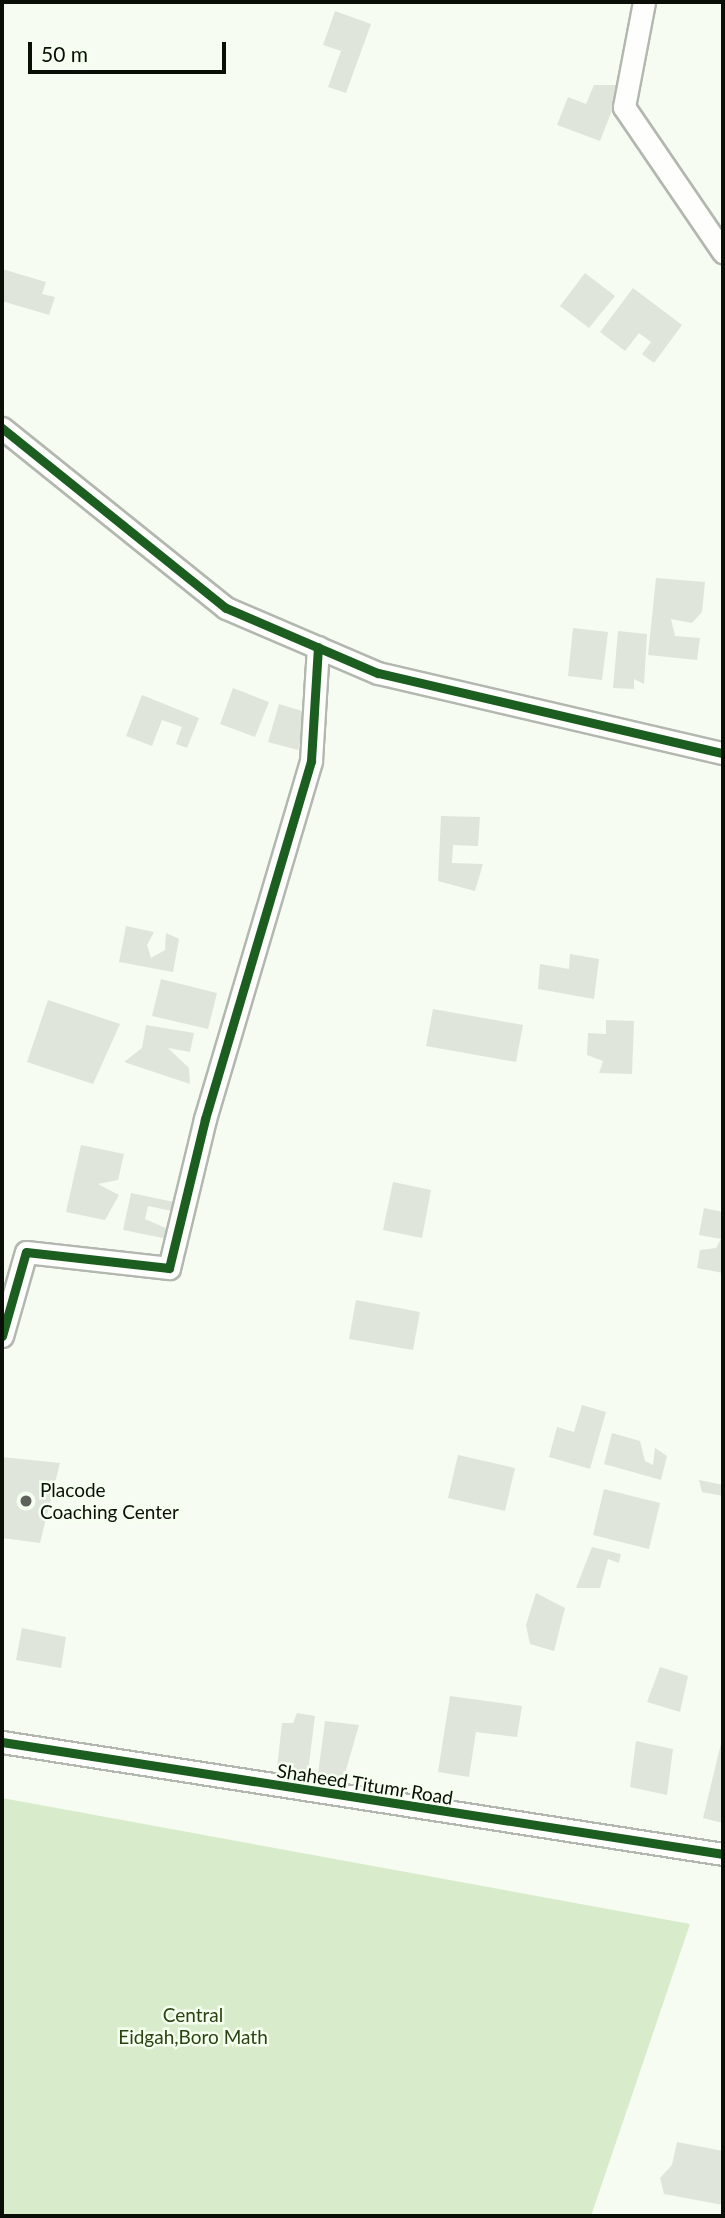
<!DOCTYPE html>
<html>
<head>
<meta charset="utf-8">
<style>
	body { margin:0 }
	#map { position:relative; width:725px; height:2218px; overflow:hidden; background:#f6fcf2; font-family:Lato,sans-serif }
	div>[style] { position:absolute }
	.green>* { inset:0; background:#d8ebca }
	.building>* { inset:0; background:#dfe5db }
	.roads { filter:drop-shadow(2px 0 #b2b8af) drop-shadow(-2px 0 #b2b8af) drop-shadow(0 2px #b2b8af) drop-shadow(0 -2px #b2b8af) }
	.minor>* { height:21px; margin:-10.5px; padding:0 10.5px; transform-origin:10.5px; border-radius:10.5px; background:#fefffd }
	.cycleway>* { height:9px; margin:-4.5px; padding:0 4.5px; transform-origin:4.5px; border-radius:4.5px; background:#1b5e20 }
	.dots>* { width:19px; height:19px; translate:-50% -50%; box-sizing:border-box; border:4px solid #f5ffef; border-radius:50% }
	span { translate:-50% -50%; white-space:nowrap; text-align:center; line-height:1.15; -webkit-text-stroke:5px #f5ffef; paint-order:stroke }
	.poi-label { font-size:19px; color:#090e06 }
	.left { translate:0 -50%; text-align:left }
	.street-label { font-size:19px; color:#090e06 }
	.park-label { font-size:19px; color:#294311 }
	.frame { position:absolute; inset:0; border:4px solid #090e06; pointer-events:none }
	.scale { position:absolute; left:28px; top:42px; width:198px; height:32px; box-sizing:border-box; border:4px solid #090e06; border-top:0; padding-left:9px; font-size:21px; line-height:24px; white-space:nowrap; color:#090e06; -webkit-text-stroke:5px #f5ffef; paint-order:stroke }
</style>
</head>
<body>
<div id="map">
	<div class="green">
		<div style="clip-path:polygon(2px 1798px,690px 1924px,591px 2216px,2px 2216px)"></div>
	</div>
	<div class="building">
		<div style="clip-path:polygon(335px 11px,371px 24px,346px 93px,328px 87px,341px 51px,323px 45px)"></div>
		<div style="clip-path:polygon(594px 85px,622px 85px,600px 141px,557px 125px,568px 97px,586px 104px)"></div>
		<div style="clip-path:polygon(2px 269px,46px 282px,42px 294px,55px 297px,49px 315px,2px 301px)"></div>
		<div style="clip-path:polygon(585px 273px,615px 296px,589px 328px,560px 306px)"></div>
		<div style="clip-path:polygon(633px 288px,682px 325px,654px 363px,642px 354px,651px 342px,639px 333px,625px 351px,600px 332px)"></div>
		<div style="clip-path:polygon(656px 578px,705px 582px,702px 612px,692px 623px,671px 619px,675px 636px,700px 638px,697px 660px,648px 655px)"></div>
		<div style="clip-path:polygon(573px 628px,608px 632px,602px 680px,568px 676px)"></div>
		<div style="clip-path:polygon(618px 631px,647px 634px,644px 684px,634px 679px,634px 689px,613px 688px)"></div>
		<div style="clip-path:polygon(233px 688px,269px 702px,255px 737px,220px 724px)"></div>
		<div style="clip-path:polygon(142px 695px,199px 718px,187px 748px,176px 744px,182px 727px,162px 720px,152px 746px,126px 736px)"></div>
		<div style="clip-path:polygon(279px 704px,309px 713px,298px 750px,268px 742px)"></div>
		<div style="clip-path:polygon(441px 816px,480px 817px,478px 846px,453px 845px,452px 863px,483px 864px,475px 891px,438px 881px)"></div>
		<div style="clip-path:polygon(126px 926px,154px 932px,147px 945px,151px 958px,165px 950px,166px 933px,179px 939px,173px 972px,119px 962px)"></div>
		<div style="clip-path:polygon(570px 954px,599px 959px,594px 999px,538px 989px,540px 964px,569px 969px)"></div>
		<div style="clip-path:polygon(161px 979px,217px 993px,208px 1029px,152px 1016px)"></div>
		<div style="clip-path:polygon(48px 1000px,120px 1024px,93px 1084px,27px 1062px)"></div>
		<div style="clip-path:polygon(433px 1009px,523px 1025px,516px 1062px,426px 1046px)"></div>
		<div style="clip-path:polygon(606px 1020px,634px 1021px,632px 1074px,599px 1073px,603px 1061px,587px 1055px,588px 1033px,606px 1034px)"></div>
		<div style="clip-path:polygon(146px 1025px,194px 1033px,190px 1052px,168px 1048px,189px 1068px,190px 1084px,124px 1062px,142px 1048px)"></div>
		<div style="clip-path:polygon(81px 1145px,124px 1154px,118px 1180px,98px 1184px,119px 1195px,105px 1220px,66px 1212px)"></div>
		<div style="clip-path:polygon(393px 1182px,431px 1190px,422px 1238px,383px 1230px)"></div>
		<div style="clip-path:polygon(131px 1193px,174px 1202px,172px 1211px,148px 1206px,145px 1219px,170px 1230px,168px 1239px,123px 1230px)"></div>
		<div style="clip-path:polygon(704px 1208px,723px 1212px,723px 1273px,697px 1268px,700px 1250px,716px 1248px,721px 1239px,699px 1235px)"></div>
		<div style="clip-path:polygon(356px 1300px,420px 1312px,413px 1350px,349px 1339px)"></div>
		<div style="clip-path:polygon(582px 1405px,606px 1412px,590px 1469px,549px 1457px,557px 1427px,574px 1432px)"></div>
		<div style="clip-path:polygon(612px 1433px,640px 1441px,645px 1461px,653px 1465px,655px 1448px,667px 1456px,661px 1480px,604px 1464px)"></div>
		<div style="clip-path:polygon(458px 1455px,515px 1468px,505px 1511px,448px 1498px)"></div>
		<div style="clip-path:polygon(2px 1457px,60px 1463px,40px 1543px,2px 1538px)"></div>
		<div style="clip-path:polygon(699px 1480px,723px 1485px,723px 1496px,702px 1492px)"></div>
		<div style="clip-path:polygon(604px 1489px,660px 1503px,649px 1549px,593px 1535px)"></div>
		<div style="clip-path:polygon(592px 1547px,621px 1554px,619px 1563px,608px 1559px,600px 1588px,576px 1588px)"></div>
		<div style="clip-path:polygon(536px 1593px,565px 1608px,554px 1651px,530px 1644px,526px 1625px)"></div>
		<div style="clip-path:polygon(22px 1628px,66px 1637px,61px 1668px,16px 1660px)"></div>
		<div style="clip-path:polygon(660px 1667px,688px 1676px,680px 1712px,647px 1702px)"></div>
		<div style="clip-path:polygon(450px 1696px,522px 1706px,517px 1737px,476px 1732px,469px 1777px,438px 1772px)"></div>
		<div style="clip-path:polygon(297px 1713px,315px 1716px,308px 1772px,277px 1768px,282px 1723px,293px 1723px)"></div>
		<div style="clip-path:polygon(325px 1721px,359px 1725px,344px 1777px,318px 1774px)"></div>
		<div style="clip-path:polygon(723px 1735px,723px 1823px,703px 1818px)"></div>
		<div style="clip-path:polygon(636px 1741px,673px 1749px,667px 1795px,630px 1787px)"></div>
		<div style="clip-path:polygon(677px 2142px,723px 2151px,723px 2205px,664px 2194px,660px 2178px,672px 2165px)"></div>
	</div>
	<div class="roads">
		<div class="minor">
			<div style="left:644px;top:2px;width:107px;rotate:100.8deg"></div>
			<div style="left:624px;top:107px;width:176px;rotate:55.7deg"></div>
			<div style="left:2px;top:428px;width:287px;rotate:38.8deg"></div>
			<div style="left:226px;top:608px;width:165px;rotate:23.2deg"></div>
			<div style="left:378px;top:673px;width:354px;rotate:13.1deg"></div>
			<div style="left:2px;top:1336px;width:87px;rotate:-74.1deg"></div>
			<div style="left:26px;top:1252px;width:144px;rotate:6.4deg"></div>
			<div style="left:169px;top:1268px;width:153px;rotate:-76.4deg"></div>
			<div style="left:205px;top:1119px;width:373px;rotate:-73.5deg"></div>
			<div style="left:311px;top:761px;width:114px;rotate:-86.5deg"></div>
			<div style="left:2px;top:1742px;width:730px;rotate:8.83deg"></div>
		</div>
	</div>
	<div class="cycleway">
		<div style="left:2px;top:428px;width:287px;rotate:38.8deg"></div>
		<div style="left:226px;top:608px;width:165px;rotate:23.2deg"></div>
		<div style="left:378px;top:673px;width:354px;rotate:13.1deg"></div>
		<div style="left:2px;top:1336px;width:87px;rotate:-74.1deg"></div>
		<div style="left:26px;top:1252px;width:144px;rotate:6.4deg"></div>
		<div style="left:169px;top:1268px;width:153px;rotate:-76.4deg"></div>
		<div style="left:205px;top:1119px;width:373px;rotate:-73.5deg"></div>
		<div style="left:311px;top:761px;width:114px;rotate:-86.5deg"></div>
		<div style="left:2px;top:1742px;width:730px;rotate:8.83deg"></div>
	</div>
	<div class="dots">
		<div style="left:26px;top:1501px;background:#5c6159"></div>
	</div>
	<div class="poi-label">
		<span class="left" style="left:40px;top:1501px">Placode<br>Coaching Center</span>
	</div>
	<div class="street-label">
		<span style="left:365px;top:1784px;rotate:9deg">Shaheed Titumr Road</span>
	</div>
	<div class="park-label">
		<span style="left:193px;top:2026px">Central<br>Eidgah,Boro Math</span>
	</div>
	<div class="frame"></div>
	<div class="scale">50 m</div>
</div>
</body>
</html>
